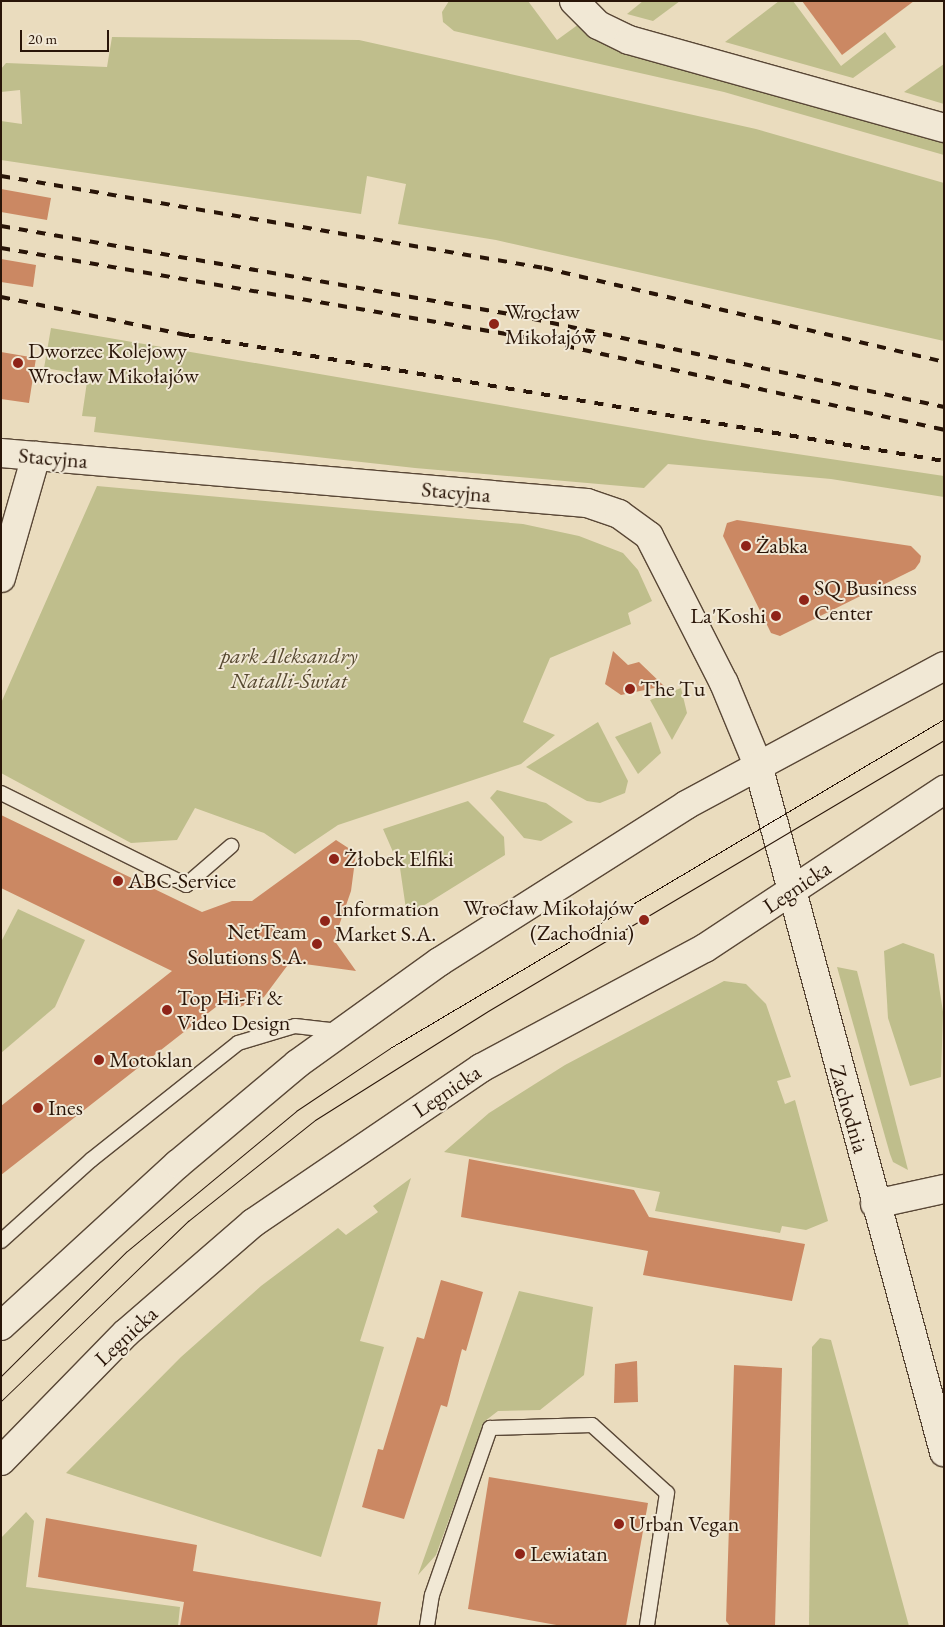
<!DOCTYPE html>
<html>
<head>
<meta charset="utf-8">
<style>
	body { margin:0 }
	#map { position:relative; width:945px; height:1627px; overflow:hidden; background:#eadcbe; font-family:"EB Garamond",serif }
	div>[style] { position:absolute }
	.green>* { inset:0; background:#bfbe8c }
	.building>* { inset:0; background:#cb8863 }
	.roads { filter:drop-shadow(1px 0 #594736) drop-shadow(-1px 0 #594736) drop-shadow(0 1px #594736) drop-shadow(0 -1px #594736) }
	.service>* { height:14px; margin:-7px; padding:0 7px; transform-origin:7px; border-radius:7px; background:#f1e8d5 }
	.minor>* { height:28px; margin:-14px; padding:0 14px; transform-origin:14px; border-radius:14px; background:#f1e8d5 }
	.tertiary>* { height:28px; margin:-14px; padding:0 14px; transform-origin:14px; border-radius:14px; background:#f1e8d5 }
	.secondary>* { height:28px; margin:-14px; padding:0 14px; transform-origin:14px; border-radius:14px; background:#f1e8d5 }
	.tram>* { height:1px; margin:-0.5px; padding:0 0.5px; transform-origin:0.5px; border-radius:0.5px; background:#291508 }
	.rail>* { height:4px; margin-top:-2px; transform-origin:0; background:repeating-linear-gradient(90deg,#291508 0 9px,transparent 0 18px) }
	.dots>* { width:14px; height:14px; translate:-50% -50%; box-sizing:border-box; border:2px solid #f1e8d5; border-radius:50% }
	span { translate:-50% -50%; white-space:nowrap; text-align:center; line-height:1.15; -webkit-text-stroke:4px #f1e8d5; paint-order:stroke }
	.poi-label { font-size:22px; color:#291508 }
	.left { translate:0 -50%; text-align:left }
	.right { translate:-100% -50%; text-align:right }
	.street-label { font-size:22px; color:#291508 }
	.park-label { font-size:22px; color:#564830; font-style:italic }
	.frame { position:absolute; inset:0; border:2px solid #291508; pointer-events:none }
	.scale { position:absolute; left:20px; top:30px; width:89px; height:22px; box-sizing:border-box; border:2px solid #291508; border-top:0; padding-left:6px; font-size:15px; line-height:18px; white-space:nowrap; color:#291508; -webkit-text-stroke:4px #f1e8d5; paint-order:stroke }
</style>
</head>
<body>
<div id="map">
	<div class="green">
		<div style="clip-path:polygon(449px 1px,528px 1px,557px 40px,579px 24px,591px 36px,619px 49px,944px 142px,944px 155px,724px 92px,454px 31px,443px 22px,442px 12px)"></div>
		<div style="clip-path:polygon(643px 1px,680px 1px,653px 21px,627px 14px)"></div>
		<div style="clip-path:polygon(779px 1px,793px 1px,841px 66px,885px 32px,896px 47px,853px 78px,725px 42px)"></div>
		<div style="clip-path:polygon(112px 37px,359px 40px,756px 129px,944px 183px,944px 341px,496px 240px,398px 224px,406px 184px,367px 176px,361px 214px,1px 160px,1px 121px,22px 124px,20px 90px,1px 92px,1px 69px,6px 63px,107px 67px)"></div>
		<div style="clip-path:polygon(944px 64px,944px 104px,904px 92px,921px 80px)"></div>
		<div style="clip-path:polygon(51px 328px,704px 440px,944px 476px,944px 497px,831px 479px,668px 464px,644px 488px,415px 468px,94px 432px,96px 417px,82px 416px,88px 375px,44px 368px)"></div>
		<div style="clip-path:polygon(97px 486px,523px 524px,579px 536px,623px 553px,638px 570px,652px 601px,628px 613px,631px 624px,550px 658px,523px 722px,555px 735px,521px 764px,338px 825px,295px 854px,264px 833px,195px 808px,177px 840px,131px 843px,1px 773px,1px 703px)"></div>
		<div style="clip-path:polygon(681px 688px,687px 713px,672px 740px,650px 700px)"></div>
		<div style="clip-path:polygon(598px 722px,628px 781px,625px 793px,600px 803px,587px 801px,526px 767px)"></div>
		<div style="clip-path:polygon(651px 722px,661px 753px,638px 774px,615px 737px)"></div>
		<div style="clip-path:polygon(497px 790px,546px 803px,573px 822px,541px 841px,524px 838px,490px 798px)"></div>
		<div style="clip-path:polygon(468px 801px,504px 837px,505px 855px,407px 916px,400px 868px,383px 829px)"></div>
		<div style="clip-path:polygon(18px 909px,85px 940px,55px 1007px,1px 1053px,1px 942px)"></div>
		<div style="clip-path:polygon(903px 943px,934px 954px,943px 1012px,941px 1077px,910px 1086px,888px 1018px,884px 951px)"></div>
		<div style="clip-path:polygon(837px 967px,857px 971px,908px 1170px,893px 1162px,890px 1154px)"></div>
		<div style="clip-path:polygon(724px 981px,746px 984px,766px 1004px,791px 1077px,777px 1081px,785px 1104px,795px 1100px,828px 1221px,806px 1230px,782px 1226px,780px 1233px,655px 1211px,660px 1192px,444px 1152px,489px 1113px,565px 1065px)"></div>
		<div style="clip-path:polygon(411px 1178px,360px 1341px,384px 1347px,321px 1557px,66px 1473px,181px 1357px,261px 1286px,338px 1228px,346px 1235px,378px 1212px,373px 1206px)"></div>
		<div style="clip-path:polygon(519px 1291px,593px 1307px,584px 1375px,540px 1410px,498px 1411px,485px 1421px,436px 1555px,418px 1575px)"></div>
		<div style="clip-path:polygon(820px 1338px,831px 1340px,909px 1626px,809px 1626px,812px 1347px)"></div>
		<div style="clip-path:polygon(26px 1512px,34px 1521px,26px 1587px,180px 1607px,178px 1626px,1px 1626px,1px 1538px)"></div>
	</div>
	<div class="building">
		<div style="clip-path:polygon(802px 1px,914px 1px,842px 55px)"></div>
		<div style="clip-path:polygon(1px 189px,51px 198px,47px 220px,1px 212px)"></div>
		<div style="clip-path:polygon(1px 259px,36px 265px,33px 287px,1px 282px)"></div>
		<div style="clip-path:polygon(1px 352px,36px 358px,29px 403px,1px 399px)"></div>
		<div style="clip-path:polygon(737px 520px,911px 546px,921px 556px,920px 562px,915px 569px,780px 636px,771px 633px,723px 536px,727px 523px)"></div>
		<div style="clip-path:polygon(613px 651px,628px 665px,639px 662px,664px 686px,621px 695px,605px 684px)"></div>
		<div style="clip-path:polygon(1px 815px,202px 912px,232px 901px,252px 901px,336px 840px,356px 853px,351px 891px,334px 940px,356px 971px,290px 962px,264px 997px,240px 1007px,221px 1003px,1px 1175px,1px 1106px,172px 971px,1px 888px)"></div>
		<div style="clip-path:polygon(469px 1159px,634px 1190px,649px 1217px,805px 1244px,792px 1301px,643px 1275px,648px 1251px,461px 1217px)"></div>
		<div style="clip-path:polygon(441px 1280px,483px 1292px,466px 1351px,462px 1349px,447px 1407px,441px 1405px,404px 1519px,362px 1507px,378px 1449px,383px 1450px,417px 1337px,424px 1339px)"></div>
		<div style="clip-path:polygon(637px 1361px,638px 1402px,614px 1403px,615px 1364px)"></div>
		<div style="clip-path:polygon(734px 1365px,782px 1368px,775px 1626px,730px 1626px,726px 1621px)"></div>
		<div style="clip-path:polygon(489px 1477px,648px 1503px,626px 1626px,562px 1626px,468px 1609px)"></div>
		<div style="clip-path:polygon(46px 1518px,197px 1545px,193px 1571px,381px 1602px,377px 1626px,180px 1626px,184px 1602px,38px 1577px)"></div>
	</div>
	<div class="roads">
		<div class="service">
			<div style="left:1px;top:793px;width:207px;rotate:26.4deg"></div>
			<div style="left:186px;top:885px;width:60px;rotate:-40.9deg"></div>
			<div style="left:1px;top:1241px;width:121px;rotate:-42deg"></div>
			<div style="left:91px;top:1160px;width:188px;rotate:-38.5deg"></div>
			<div style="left:238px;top:1043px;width:59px;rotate:-16.6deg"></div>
			<div style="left:295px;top:1026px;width:44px;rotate:6.5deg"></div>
			<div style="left:427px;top:1626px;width:31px;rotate:-81deg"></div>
			<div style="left:432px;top:1595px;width:177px;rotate:-70.8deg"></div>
			<div style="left:490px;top:1428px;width:102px;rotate:-1.7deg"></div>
			<div style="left:592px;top:1425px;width:101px;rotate:42.2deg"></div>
			<div style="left:667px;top:1493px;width:134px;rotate:98.6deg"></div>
		</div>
		<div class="minor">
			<div style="left:574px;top:1px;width:34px;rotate:45deg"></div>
			<div style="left:598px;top:25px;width:34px;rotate:26deg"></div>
			<div style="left:629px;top:40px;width:327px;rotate:15.6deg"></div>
			<div style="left:1px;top:578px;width:127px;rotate:-74deg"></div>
			<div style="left:875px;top:1204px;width:71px;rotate:-12.3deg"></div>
		</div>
		<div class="tertiary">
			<div style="left:1px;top:453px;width:588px;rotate:4.88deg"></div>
			<div style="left:587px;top:503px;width:34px;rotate:19deg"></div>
			<div style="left:619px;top:514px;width:37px;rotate:36deg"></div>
			<div style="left:649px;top:536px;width:165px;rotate:63deg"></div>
			<div style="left:724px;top:683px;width:89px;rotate:67.5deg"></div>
			<div style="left:758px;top:765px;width:712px;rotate:74.85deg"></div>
		</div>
		<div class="secondary">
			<div style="left:1px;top:1326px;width:240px;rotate:-42.5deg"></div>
			<div style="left:178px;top:1164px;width:155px;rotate:-40deg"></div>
			<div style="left:297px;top:1064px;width:175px;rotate:-35.7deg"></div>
			<div style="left:439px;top:962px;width:293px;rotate:-32.4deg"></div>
			<div style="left:686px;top:805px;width:293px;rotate:-28.3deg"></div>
			<div style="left:1px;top:1461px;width:179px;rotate:-45.7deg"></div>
			<div style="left:126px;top:1333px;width:168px;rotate:-40.9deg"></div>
			<div style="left:253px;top:1223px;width:276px;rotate:-34.2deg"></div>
			<div style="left:481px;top:1068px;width:254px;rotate:-28.2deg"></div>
			<div style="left:705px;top:948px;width:287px;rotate:-33.5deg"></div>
		</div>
	</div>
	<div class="tram">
		<div style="left:1px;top:1376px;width:177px;rotate:-44.8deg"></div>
		<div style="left:127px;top:1251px;width:219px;rotate:-39.6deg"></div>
		<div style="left:296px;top:1111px;width:113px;rotate:-33.8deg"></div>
		<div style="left:390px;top:1048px;width:644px;rotate:-30.7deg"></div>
		<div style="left:1px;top:1401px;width:260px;rotate:-43.9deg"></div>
		<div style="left:188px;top:1221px;width:162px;rotate:-38.5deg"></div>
		<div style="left:315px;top:1120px;width:204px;rotate:-32.2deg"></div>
		<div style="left:488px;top:1011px;width:530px;rotate:-30.72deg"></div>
	</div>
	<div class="rail">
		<div style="left:1px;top:176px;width:551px;rotate:9.62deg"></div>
		<div style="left:544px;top:268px;width:411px;rotate:13.2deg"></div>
		<div style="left:1px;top:226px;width:522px;rotate:9.82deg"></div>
		<div style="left:515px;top:315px;width:439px;rotate:12.1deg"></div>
		<div style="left:1px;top:248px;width:537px;rotate:9.66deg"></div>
		<div style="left:530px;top:338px;width:424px;rotate:12.5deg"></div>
		<div style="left:1px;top:297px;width:189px;rotate:11.6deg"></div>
		<div style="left:186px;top:335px;width:768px;rotate:9.44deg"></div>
	</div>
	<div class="dots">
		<div style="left:494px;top:324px;background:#8f2418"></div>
		<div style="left:18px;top:363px;background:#8f2418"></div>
		<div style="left:746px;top:546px;background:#8f2418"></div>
		<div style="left:804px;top:600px;background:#8f2418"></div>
		<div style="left:776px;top:616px;background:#8f2418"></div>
		<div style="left:630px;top:689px;background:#8f2418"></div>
		<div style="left:334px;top:859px;background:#8f2418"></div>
		<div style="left:118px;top:881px;background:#8f2418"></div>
		<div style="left:644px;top:920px;background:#8f2418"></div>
		<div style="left:325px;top:921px;background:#8f2418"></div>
		<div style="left:317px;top:944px;background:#8f2418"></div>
		<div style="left:167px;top:1010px;background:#8f2418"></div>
		<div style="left:99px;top:1060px;background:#8f2418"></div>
		<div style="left:38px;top:1108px;background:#8f2418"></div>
		<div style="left:619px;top:1524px;background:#8f2418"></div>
		<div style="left:520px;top:1554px;background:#8f2418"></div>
	</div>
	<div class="poi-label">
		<span class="left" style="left:505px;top:324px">Wrocław<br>Mikołajów</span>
		<span class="left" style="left:28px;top:363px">Dworzec Kolejowy<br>Wrocław Mikołajów</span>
		<span class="left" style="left:756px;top:546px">Żabka</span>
		<span class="left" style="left:814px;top:600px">SQ Business<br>Center</span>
		<span class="right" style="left:766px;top:616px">La'Koshi</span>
		<span class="left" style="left:640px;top:689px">The Tu</span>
		<span class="left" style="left:344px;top:859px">Żłobek Elfiki</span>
		<span class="left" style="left:128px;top:881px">ABC-Service</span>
		<span class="right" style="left:634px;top:920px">Wrocław Mikołajów<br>(Zachodnia)</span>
		<span class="left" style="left:335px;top:921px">Information<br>Market S.A.</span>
		<span class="right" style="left:307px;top:944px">NetTeam<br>Solutions S.A.</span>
		<span class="left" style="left:177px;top:1010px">Top Hi-Fi &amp;<br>Video Design</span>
		<span class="left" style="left:109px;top:1060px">Motoklan</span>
		<span class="left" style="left:48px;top:1108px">Ines</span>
		<span class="left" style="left:629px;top:1524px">Urban Vegan</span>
		<span class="left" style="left:530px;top:1554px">Lewiatan</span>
	</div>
	<div class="street-label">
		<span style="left:53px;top:458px;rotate:5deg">Stacyjna</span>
		<span style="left:456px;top:492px;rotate:5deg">Stacyjna</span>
		<span style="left:797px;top:887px;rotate:-34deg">Legnicka</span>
		<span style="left:447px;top:1091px;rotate:-34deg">Legnicka</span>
		<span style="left:849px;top:1109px;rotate:74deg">Zachodnia</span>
		<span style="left:126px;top:1336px;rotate:-43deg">Legnicka</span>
	</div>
	<div class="park-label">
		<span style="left:289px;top:668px">park Aleksandry<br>Natalli-Świat</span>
	</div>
	<div class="frame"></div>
	<div class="scale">20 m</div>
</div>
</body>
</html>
